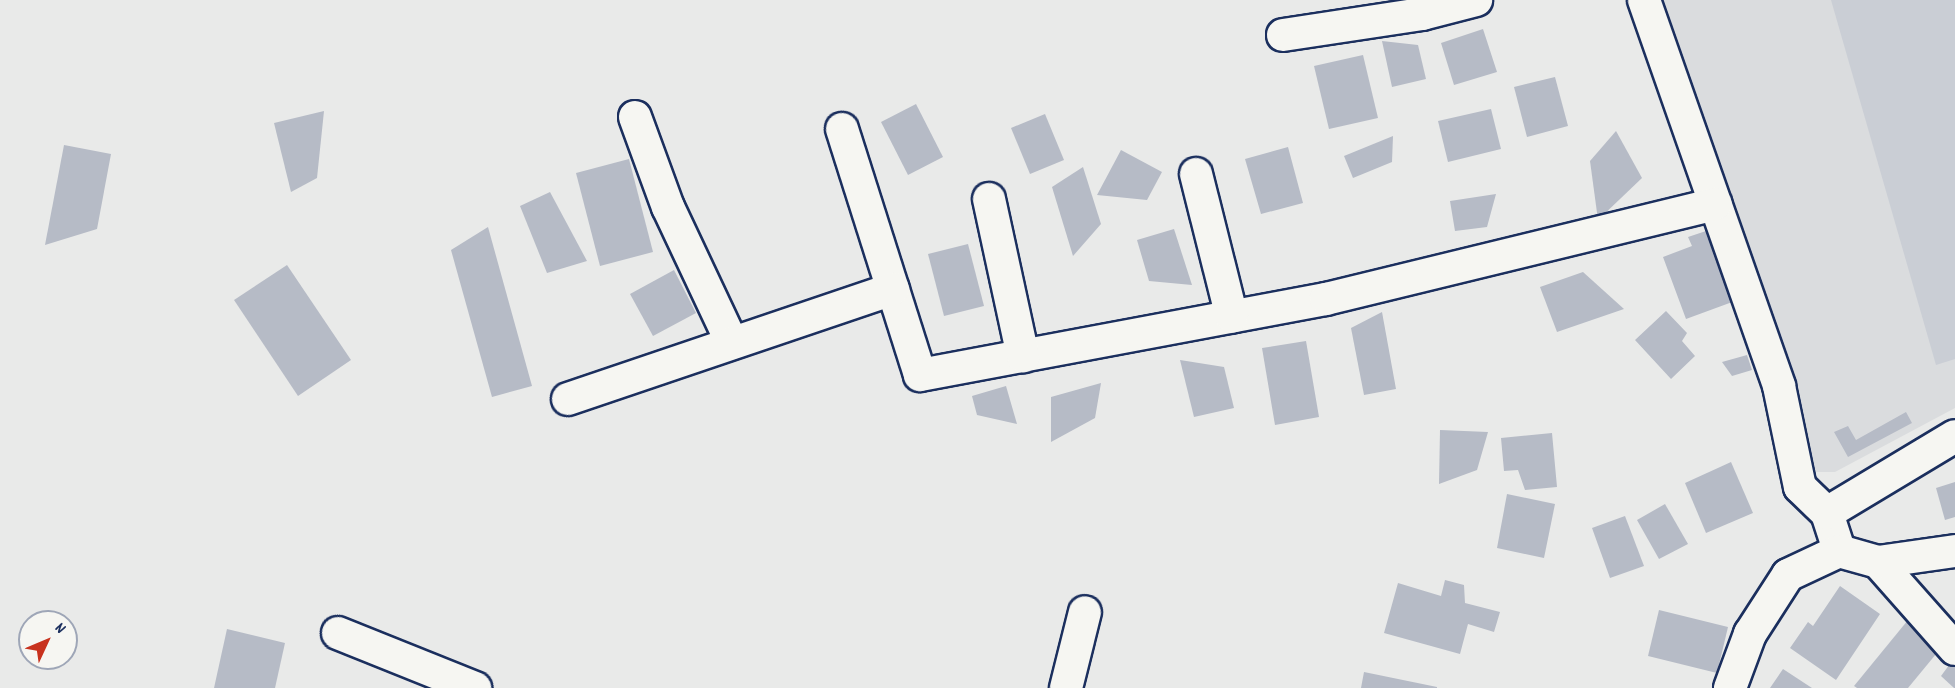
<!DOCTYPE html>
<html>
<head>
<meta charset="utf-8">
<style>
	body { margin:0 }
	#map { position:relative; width:1955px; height:688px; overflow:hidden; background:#e9eae9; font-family:Dekko,sans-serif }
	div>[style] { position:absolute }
	.built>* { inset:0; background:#dadcde }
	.green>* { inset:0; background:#caced5 }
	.building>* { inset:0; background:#b6bbc6 }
	.roads { filter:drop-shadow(2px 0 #1b2f5e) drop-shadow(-2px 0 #1b2f5e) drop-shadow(0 2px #1b2f5e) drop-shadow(0 -2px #1b2f5e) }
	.street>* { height:32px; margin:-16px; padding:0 16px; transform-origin:16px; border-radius:16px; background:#f6f6f2 }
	span { translate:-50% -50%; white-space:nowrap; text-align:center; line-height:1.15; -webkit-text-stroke:6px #f6f6f2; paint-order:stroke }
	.north { position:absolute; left:18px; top:610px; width:60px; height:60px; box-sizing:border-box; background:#f6f6f2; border:2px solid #9ea6b7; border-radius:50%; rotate:46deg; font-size:16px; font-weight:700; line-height:24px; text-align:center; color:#1b2f5e }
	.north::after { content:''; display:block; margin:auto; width:21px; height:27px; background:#c8321e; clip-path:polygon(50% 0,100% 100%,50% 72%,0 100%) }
</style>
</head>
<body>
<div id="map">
	<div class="built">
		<div style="clip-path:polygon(1663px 0,1955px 0,1955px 408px,1835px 472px,1815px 472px)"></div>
	</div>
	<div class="green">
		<div style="clip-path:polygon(1831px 0,1955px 0,1955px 359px,1936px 365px)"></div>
	</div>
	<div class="building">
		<div style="clip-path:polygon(1483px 29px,1497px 72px,1454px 85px,1441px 43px)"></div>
		<div style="clip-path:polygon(1382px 41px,1418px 45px,1426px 79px,1392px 87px)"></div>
		<div style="clip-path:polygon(1363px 55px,1378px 118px,1329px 129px,1314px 66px)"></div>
		<div style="clip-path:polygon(1555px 77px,1568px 126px,1527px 137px,1514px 87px)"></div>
		<div style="clip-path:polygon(916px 104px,943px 157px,908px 175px,881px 122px)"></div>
		<div style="clip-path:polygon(1491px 109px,1501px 149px,1448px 162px,1438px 121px)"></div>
		<div style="clip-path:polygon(324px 111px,317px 178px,291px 192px,274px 123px)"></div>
		<div style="clip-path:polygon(1045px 114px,1064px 160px,1030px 174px,1011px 128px)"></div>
		<div style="clip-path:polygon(1616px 131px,1642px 178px,1598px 220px,1590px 161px)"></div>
		<div style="clip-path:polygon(1393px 136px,1392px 162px,1353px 178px,1344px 156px)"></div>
		<div style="clip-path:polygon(64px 145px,111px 154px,97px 229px,45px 245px)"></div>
		<div style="clip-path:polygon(1288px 147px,1303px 203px,1261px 214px,1245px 159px)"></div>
		<div style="clip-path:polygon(1121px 150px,1162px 172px,1147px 200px,1097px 195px)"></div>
		<div style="clip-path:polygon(629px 159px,653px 252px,600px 266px,576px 173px)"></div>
		<div style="clip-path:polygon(1083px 167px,1101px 224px,1073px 256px,1052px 187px)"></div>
		<div style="clip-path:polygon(550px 192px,587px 261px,547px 273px,520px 206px)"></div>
		<div style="clip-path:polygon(1496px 194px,1487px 227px,1455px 231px,1450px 201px)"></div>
		<div style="clip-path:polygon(488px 227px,532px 386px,492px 397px,451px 250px)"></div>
		<div style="clip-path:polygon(1174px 229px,1192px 285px,1149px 281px,1137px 240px)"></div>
		<div style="clip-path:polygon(1709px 230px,1735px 301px,1686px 319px,1663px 257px,1692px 246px,1688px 237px)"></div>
		<div style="clip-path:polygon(968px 244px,984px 306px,944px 316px,928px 254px)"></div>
		<div style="clip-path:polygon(287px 265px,351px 360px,298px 396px,234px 300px)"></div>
		<div style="clip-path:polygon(674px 270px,696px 313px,653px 336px,630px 294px)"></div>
		<div style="clip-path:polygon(1583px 272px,1624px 309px,1557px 332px,1540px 287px)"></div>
		<div style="clip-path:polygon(1666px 311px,1687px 333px,1682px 341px,1695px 356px,1671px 379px,1635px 340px)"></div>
		<div style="clip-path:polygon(1382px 312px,1396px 389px,1364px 395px,1351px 328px)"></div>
		<div style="clip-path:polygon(1306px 341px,1319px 417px,1275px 425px,1262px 348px)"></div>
		<div style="clip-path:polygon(1747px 355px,1752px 370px,1732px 376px,1722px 362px)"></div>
		<div style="clip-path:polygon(1180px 360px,1224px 367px,1234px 408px,1194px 417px)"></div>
		<div style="clip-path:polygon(1101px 383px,1095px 418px,1051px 442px,1051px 397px)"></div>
		<div style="clip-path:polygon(1006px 386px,1017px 424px,977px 415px,972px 396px)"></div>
		<div style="clip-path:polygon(1906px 412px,1912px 423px,1848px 457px,1834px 432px,1848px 426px,1856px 440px)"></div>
		<div style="clip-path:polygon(1440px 430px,1488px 432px,1477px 470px,1439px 484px)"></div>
		<div style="clip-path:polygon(1552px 433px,1557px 487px,1525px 490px,1518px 470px,1504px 471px,1501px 438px)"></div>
		<div style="clip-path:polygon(1731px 462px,1753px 513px,1706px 533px,1685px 483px)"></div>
		<div style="clip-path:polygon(1955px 482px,1955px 517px,1945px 520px,1936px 488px)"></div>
		<div style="clip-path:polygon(1507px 494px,1555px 504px,1544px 558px,1497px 548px)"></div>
		<div style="clip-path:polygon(1665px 504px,1688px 544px,1659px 559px,1637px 520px)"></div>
		<div style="clip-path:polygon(1625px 516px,1644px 566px,1610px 578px,1592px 528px)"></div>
		<div style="clip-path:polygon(1445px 580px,1464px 585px,1465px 603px,1500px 612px,1494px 632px,1468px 624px,1460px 654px,1384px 633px,1398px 583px,1441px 596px)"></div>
		<div style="clip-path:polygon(1840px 586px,1880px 614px,1836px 680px,1790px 648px,1808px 622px,1813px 626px)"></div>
		<div style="clip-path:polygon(1659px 610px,1728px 627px,1717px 673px,1648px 656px)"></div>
		<div style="clip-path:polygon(1908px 620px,1941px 648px,1908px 688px,1857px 688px,1854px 686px)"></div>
		<div style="clip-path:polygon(227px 629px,285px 643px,275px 688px,214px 688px)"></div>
		<div style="clip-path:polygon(1955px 657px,1955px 688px,1954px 688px,1941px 676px)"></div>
		<div style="clip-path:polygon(1783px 669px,1812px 688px,1770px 688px)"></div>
		<div style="clip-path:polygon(1364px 672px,1437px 687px,1437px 688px,1361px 688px)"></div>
	</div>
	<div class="roads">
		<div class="street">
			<div style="left:1644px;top:0;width:409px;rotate:70.7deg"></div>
			<div style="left:1779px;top:386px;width:103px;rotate:78.3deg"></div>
			<div style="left:1800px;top:487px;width:37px;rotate:44deg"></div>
			<div style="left:1827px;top:513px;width:40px;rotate:72deg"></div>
			<div style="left:1283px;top:35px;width:141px;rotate:-8.6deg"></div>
			<div style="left:1422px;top:14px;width:56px;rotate:-14.5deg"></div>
			<div style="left:635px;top:117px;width:96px;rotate:69.9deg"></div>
			<div style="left:668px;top:207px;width:150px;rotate:64.8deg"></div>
			<div style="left:842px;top:129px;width:258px;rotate:72.4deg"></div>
			<div style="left:920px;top:375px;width:413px;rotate:-10.6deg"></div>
			<div style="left:1326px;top:299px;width:401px;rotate:-13.7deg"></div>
			<div style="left:1196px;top:174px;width:147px;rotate:75.9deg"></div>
			<div style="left:989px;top:199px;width:161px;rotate:77.8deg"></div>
			<div style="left:568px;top:399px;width:343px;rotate:-18.7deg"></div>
			<div style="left:1827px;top:513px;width:149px;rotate:-31deg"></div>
			<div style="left:1878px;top:562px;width:116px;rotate:48.5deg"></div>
			<div style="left:338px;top:633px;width:148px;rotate:21.9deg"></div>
			<div style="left:1066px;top:688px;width:78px;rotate:-76deg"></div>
			<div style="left:1730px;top:688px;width:58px;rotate:-69.7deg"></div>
			<div style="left:1750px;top:634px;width:70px;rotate:-57.2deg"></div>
			<div style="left:1788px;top:575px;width:56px;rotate:-25.2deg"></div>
			<div style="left:1839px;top:551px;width:41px;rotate:15.8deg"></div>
			<div style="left:1878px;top:562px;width:78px;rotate:-8.1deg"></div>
		</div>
	</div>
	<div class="north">N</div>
</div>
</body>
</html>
